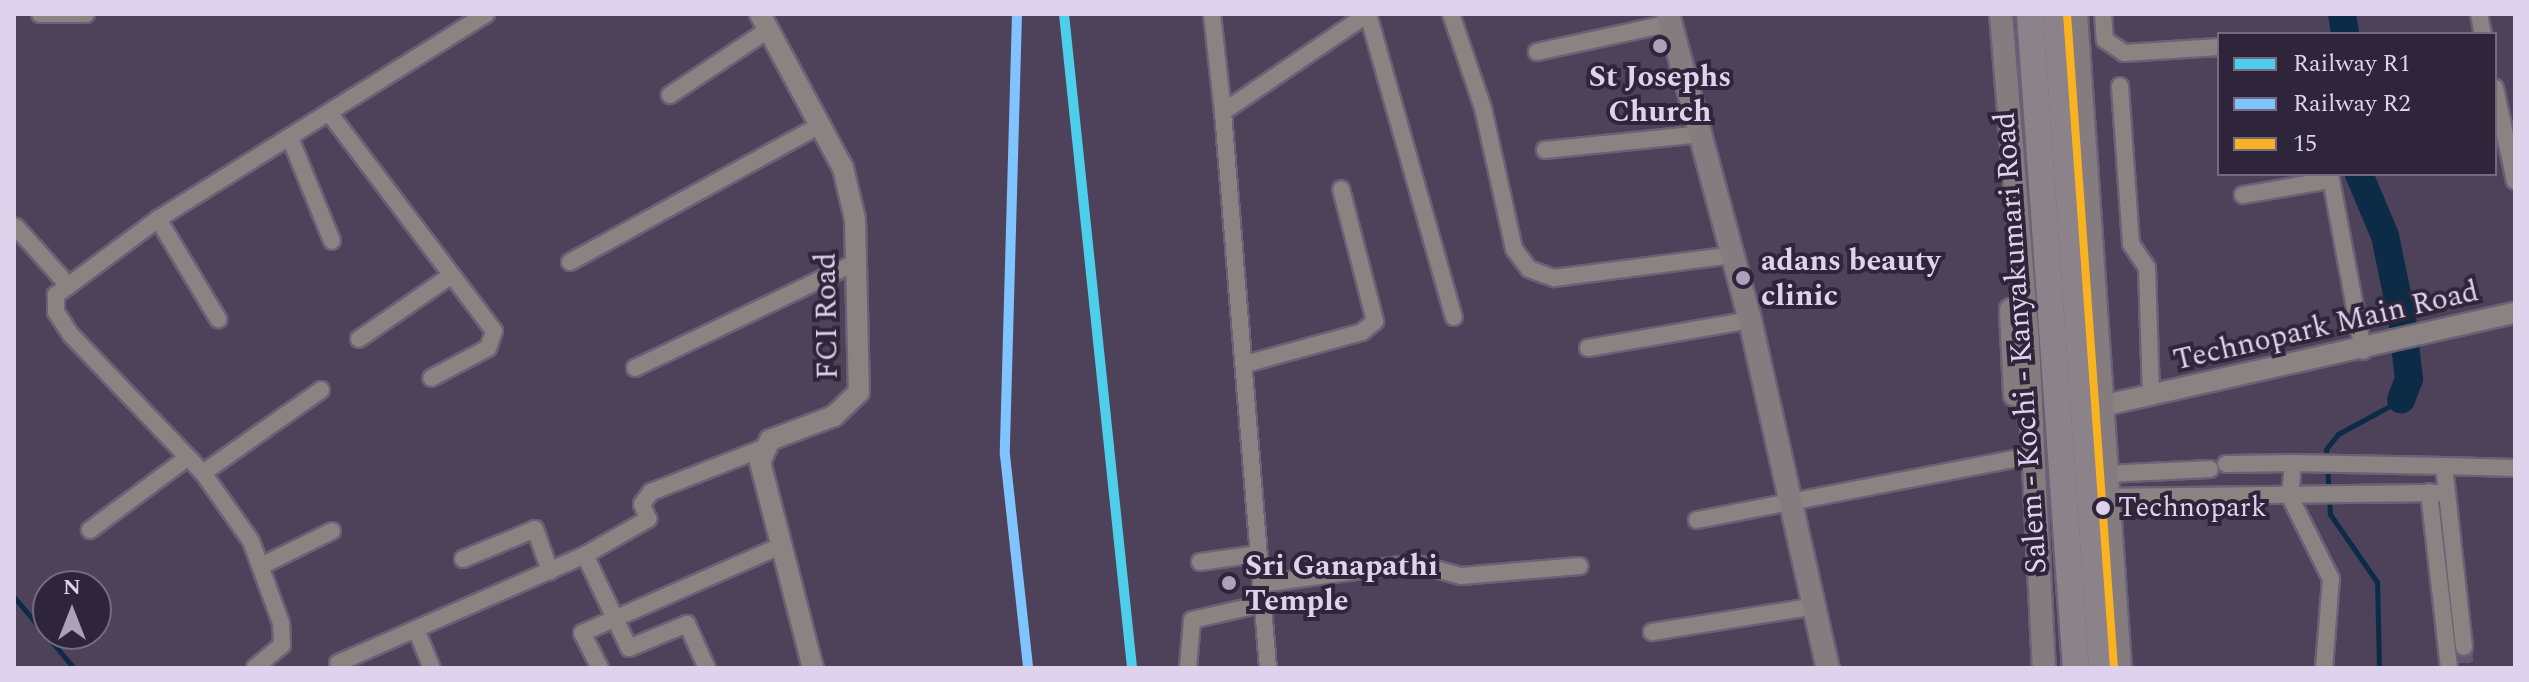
<!DOCTYPE html>
<html>
<head>
<meta charset="utf-8">
<style>
	body { margin:0 }
	#map { position:relative; width:2529px; height:682px; overflow:hidden; background:#4e425a; font-family:Spectral,serif }
	div>[style] { position:absolute }
	.stream>* { height:5px; margin:-2.5px; padding:0 2.5px; transform-origin:2.5px; border-radius:2.5px; background:#0c2b47 }
	.river>* { height:28px; margin:-14px; padding:0 14px; transform-origin:14px; border-radius:14px; background:#0c2b47 }
	.minor-tunnel>* { height:16px; margin-top:-8px; transform-origin:0; background:repeating-linear-gradient(90deg,#645870 0 16px,transparent 0 24px) }
	.roads { filter:drop-shadow(2px 0 #6b6076) drop-shadow(-2px 0 #6b6076) drop-shadow(0 2px #6b6076) drop-shadow(0 -2px #6b6076) }
	.minor>* { height:16px; margin:-8px; padding:0 8px; transform-origin:8px; border-radius:8px; background:#8b8382 }
	.tertiary>* { height:20px; margin:-10px; padding:0 10px; transform-origin:10px; border-radius:10px; background:#8b8382 }
	.secondary>* { height:22px; margin:-11px; padding:0 11px; transform-origin:11px; border-radius:11px; background:#857c80 }
	.trunk>* { height:26px; margin:-13px; padding:0 13px; transform-origin:13px; border-radius:13px; background:#8c828a }
	.rail>* { height:5px; margin:-2.5px; padding:0 2.5px; transform-origin:2.5px; border-radius:2.5px; background:#8c848c }
	.bus-1>* { height:8px; margin:-4px; padding:0 4px; transform-origin:4px; border-radius:4px; background:#f9b220 }
	.rail-1>* { height:10px; margin:-5px; padding:0 5px; transform-origin:5px; border-radius:5px; background:#4dcfeb }
	.rail-2>* { height:10px; margin:-5px; padding:0 5px; transform-origin:5px; border-radius:5px; background:#80c4ff }
	.dots>* { width:22px; height:22px; translate:-50% -50%; box-sizing:border-box; border:4px solid #2f253a; border-radius:50% }
	span { translate:-50% -50%; white-space:nowrap; text-align:center; line-height:1.15; -webkit-text-stroke:8px #2f253a; paint-order:stroke }
	.bus-label { font-size:28px; color:#dfd2ed }
	.left { translate:0 -50%; text-align:left }
	.poi-label { font-size:30px; color:#dfd2ed; font-weight:700 }
	.street-label { font-size:30px; color:#dfd2ed }
	.frame { position:absolute; inset:0; border:16px solid #dfd2ed; pointer-events:none }
	.legend { position:absolute; left:2217px; top:32px; width:280px; height:144px; box-sizing:border-box; background:#2f253a; border:2px solid #756a82; margin:0; padding:10px 14px; list-style:none; font-size:24px; color:#dfd2ed }
	.legend li { display:flex; align-items:center; gap:16px; height:40px }
	.legend b { width:40px; border:2px solid #756a82 }
	.north { position:absolute; left:32px; top:570px; width:80px; height:80px; box-sizing:border-box; background:#2f253a; border:2px solid #756a82; border-radius:50%; rotate:0deg; font-size:22px; font-weight:700; line-height:32px; text-align:center; color:#dfd2ed }
	.north::after { content:''; display:block; margin:auto; width:28px; height:36px; background:#aca0ba; clip-path:polygon(50% 0,100% 100%,50% 72%,0 100%) }
</style>
</head>
<body>
<div id="map">
	<div class="stream">
		<div style="left:14px;top:597px;width:93px;rotate:49.8deg"></div>
		<div style="left:2379px;top:668px;width:86px;rotate:-91.3deg"></div>
		<div style="left:2377px;top:582px;width:83px;rotate:-124.7deg"></div>
		<div style="left:2330px;top:514px;width:65px;rotate:-93.5deg"></div>
		<div style="left:2326px;top:449px;width:19px;rotate:-51deg"></div>
		<div style="left:2338px;top:434px;width:72px;rotate:-28.4deg"></div>
	</div>
	<div class="river">
		<div style="left:2342px;top:14px;width:20px;rotate:81deg"></div>
		<div style="left:2359px;top:174px;width:67px;rotate:67.2deg"></div>
		<div style="left:2385px;top:236px;width:84px;rotate:78.3deg"></div>
		<div style="left:2402px;top:318px;width:61px;rotate:83.5deg"></div>
		<div style="left:2409px;top:379px;width:22px;rotate:111deg"></div>
	</div>
	<div class="minor-tunnel">
		<div style="left:2464px;top:647px;width:21px;rotate:85deg"></div>
	</div>
	<div class="roads">
		<div class="minor">
			<div style="left:40px;top:14px;width:46px"></div>
			<div style="left:1212px;top:14px;width:99px;rotate:83.6deg"></div>
			<div style="left:1368px;top:14px;width:315px;rotate:74.2deg"></div>
			<div style="left:1451px;top:14px;width:99px;rotate:71.2deg"></div>
			<div style="left:1483px;top:108px;width:144px;rotate:77.6deg"></div>
			<div style="left:1514px;top:249px;width:25px;rotate:53deg"></div>
			<div style="left:1529px;top:269px;width:27px;rotate:20deg"></div>
			<div style="left:1554px;top:278px;width:180px;rotate:-7.3deg"></div>
			<div style="left:2103px;top:14px;width:26px;rotate:86deg"></div>
			<div style="left:2105px;top:40px;width:23px;rotate:34deg"></div>
			<div style="left:2124px;top:53px;width:95px;rotate:-3.6deg"></div>
			<div style="left:2479px;top:14px;width:20px;rotate:79deg"></div>
			<div style="left:1537px;top:52px;width:137px;rotate:-12.2deg"></div>
			<div style="left:2120px;top:86px;width:158px;rotate:86deg"></div>
			<div style="left:2131px;top:244px;width:29px;rotate:56deg"></div>
			<div style="left:2147px;top:268px;width:129px;rotate:88.2deg"></div>
			<div style="left:2495px;top:88px;width:95px;rotate:77.9deg"></div>
			<div style="left:670px;top:95px;width:118px;rotate:-33.6deg"></div>
			<div style="left:330px;top:114px;width:272px;rotate:52.9deg"></div>
			<div style="left:494px;top:331px;width:18px;rotate:109deg"></div>
			<div style="left:488px;top:348px;width:64px;rotate:152.2deg"></div>
			<div style="left:290px;top:138px;width:111px;rotate:67.8deg"></div>
			<div style="left:1545px;top:150px;width:159px;rotate:-5.8deg"></div>
			<div style="left:2330px;top:174px;width:180px;rotate:79.4deg"></div>
			<div style="left:2243px;top:195px;width:89px;rotate:-9.7deg"></div>
			<div style="left:158px;top:219px;width:117px;rotate:59deg"></div>
			<div style="left:16px;top:227px;width:75px;rotate:48.2deg"></div>
			<div style="left:570px;top:262px;width:287px;rotate:-28.7deg"></div>
			<div style="left:359px;top:339px;width:109px;rotate:-34.6deg"></div>
			<div style="left:1588px;top:348px;width:164px;rotate:-9.8deg"></div>
			<div style="left:1249px;top:363px;width:117px;rotate:-15.3deg"></div>
			<div style="left:1362px;top:332px;width:17px;rotate:-40deg"></div>
			<div style="left:1375px;top:321px;width:136px;rotate:-104.4deg"></div>
			<div style="left:635px;top:368px;width:246px;rotate:-25.5deg"></div>
			<div style="left:321px;top:390px;width:144px;rotate:144.9deg"></div>
			<div style="left:203px;top:473px;width:191px;rotate:-133.7deg"></div>
			<div style="left:71px;top:335px;width:27px;rotate:-123deg"></div>
			<div style="left:56px;top:312px;width:17px;rotate:-90deg"></div>
			<div style="left:56px;top:295px;width:127px;rotate:-36.7deg"></div>
			<div style="left:158px;top:219px;width:387px;rotate:-32deg"></div>
			<div style="left:2293px;top:463px;width:151px;rotate:1.1deg"></div>
			<div style="left:2444px;top:466px;width:182px;rotate:83.7deg"></div>
			<div style="left:2226px;top:464px;width:67px;rotate:-0.9deg"></div>
			<div style="left:2293px;top:463px;width:34px;rotate:95deg"></div>
			<div style="left:2290px;top:497px;width:92px;rotate:63.4deg"></div>
			<div style="left:2331px;top:579px;width:89px;rotate:94.5deg"></div>
			<div style="left:2444px;top:466px;width:71px;rotate:1.6deg"></div>
			<div style="left:203px;top:473px;width:83px;rotate:54.8deg"></div>
			<div style="left:251px;top:541px;width:87px;rotate:69.9deg"></div>
			<div style="left:281px;top:623px;width:22px;rotate:87deg"></div>
			<div style="left:282px;top:645px;width:35px;rotate:140deg"></div>
			<div style="left:2106px;top:474px;width:104px;rotate:-2.8deg"></div>
			<div style="left:2429px;top:492px;width:177px;rotate:83.5deg"></div>
			<div style="left:2108px;top:497px;width:337px;rotate:-0.7deg"></div>
			<div style="left:1697px;top:520px;width:327px;rotate:-10.9deg"></div>
			<div style="left:90px;top:530px;width:121px;rotate:-36.6deg"></div>
			<div style="left:585px;top:555px;width:73px;rotate:-29.7deg"></div>
			<div style="left:648px;top:519px;width:16px;rotate:-112deg"></div>
			<div style="left:642px;top:504px;width:15px;rotate:-53deg"></div>
			<div style="left:651px;top:492px;width:118px;rotate:-21.4deg"></div>
			<div style="left:463px;top:559px;width:78px;rotate:-22.6deg"></div>
			<div style="left:535px;top:529px;width:45px;rotate:70.3deg"></div>
			<div style="left:1200px;top:562px;width:59px;rotate:-7.9deg"></div>
			<div style="left:261px;top:566px;width:79px;rotate:-26.2deg"></div>
			<div style="left:1261px;top:584px;width:154px;rotate:-7.8deg"></div>
			<div style="left:1414px;top:563px;width:49px;rotate:15.5deg"></div>
			<div style="left:1461px;top:576px;width:119px;rotate:-4.8deg"></div>
			<div style="left:1652px;top:632px;width:166px;rotate:-9deg"></div>
			<div style="left:418px;top:634px;width:37px;rotate:68deg"></div>
			<div style="left:338px;top:663px;width:270px;rotate:-23.6deg"></div>
			<div style="left:585px;top:555px;width:103px;rotate:64.7deg"></div>
			<div style="left:629px;top:648px;width:63px;rotate:-22.5deg"></div>
			<div style="left:687px;top:624px;width:48px;rotate:65.6deg"></div>
			<div style="left:600px;top:668px;width:39px;rotate:-117deg"></div>
			<div style="left:582px;top:633px;width:219px;rotate:-23.7deg"></div>
			<div style="left:1188px;top:668px;width:48px;rotate:-85.2deg"></div>
			<div style="left:1192px;top:620px;width:72px;rotate:-12.9deg"></div>
			<div style="left:1268px;top:668px;width:558px;rotate:-94.63deg"></div>
			<div style="left:1223px;top:112px;width:175px;rotate:-34.1deg"></div>
		</div>
		<div class="tertiary">
			<div style="left:760px;top:14px;width:175px;rotate:61.7deg"></div>
			<div style="left:843px;top:168px;width:52px;rotate:76.8deg"></div>
			<div style="left:855px;top:219px;width:173px;rotate:88.7deg"></div>
			<div style="left:859px;top:392px;width:35px;rotate:136deg"></div>
			<div style="left:834px;top:416px;width:68px;rotate:159.4deg"></div>
			<div style="left:770px;top:440px;width:24px;rotate:114deg"></div>
			<div style="left:760px;top:462px;width:213px;rotate:75.6deg"></div>
			<div style="left:2101px;top:406px;width:424px;rotate:-12.7deg"></div>
		</div>
		<div class="secondary">
			<div style="left:1668px;top:14px;width:317px;rotate:75deg"></div>
			<div style="left:1750px;top:320px;width:357px;rotate:77.4deg"></div>
			<div style="left:2001px;top:14px;width:331px;rotate:85.3deg"></div>
			<div style="left:2028px;top:344px;width:324px;rotate:87.2deg"></div>
			<div style="left:2076px;top:14px;width:655px;rotate:86.15deg"></div>
			<div style="left:2011px;top:310px;width:85px;rotate:87.3deg"></div>
		</div>
		<div class="trunk">
			<div style="left:2030px;top:14px;width:656px;rotate:85.98deg"></div>
			<div style="left:2056px;top:14px;width:656px;rotate:85.98deg"></div>
		</div>
	</div>
	<div class="rail">
		<div style="left:1017px;top:14px;width:441px;rotate:91.6deg"></div>
		<div style="left:1005px;top:455px;width:214px;rotate:83.8deg"></div>
	</div>
	<div class="bus-1">
		<div style="left:2067px;top:14px;width:656px;rotate:85.89deg"></div>
	</div>
	<div class="rail-1">
		<div style="left:1064px;top:14px;width:658px;rotate:84.06deg"></div>
	</div>
	<div class="rail-2">
		<div style="left:1017px;top:14px;width:441px;rotate:91.6deg"></div>
		<div style="left:1005px;top:455px;width:214px;rotate:83.8deg"></div>
	</div>
	<div class="dots">
		<div style="left:1660px;top:46px;background:#aca0ba"></div>
		<div style="left:1743px;top:278px;background:#aca0ba"></div>
		<div style="left:2103px;top:508px;background:#dfd2ed"></div>
		<div style="left:1229px;top:583px;background:#aca0ba"></div>
	</div>
	<div class="bus-label">
		<span class="left" style="left:2118px;top:508px">Technopark</span>
	</div>
	<div class="poi-label">
		<span style="left:1660px;top:94px">St Josephs<br>Church</span>
		<span class="left" style="left:1761px;top:278px">adans beauty<br>clinic</span>
		<span class="left" style="left:1245px;top:583px">Sri Ganapathi<br>Temple</span>
	</div>
	<div class="street-label">
		<span style="left:827px;top:316px;rotate:-91deg">FCI Road</span>
		<span style="left:2326px;top:326px;rotate:-13deg">Technopark Main Road</span>
		<span style="left:2021px;top:343px;rotate:-94deg">Salem - Kochi - Kanyakumari Road</span>
	</div>
	<div class="frame"></div>
	<ul class="legend">
	<li><b style="height:10px;background:#4dcfeb"></b>Railway R1</li>
	<li><b style="height:10px;background:#80c4ff"></b>Railway R2</li>
	<li><b style="height:10px;background:#f9b220"></b>15</li>
	</ul>
	<div class="north">N</div>
</div>
</body>
</html>
